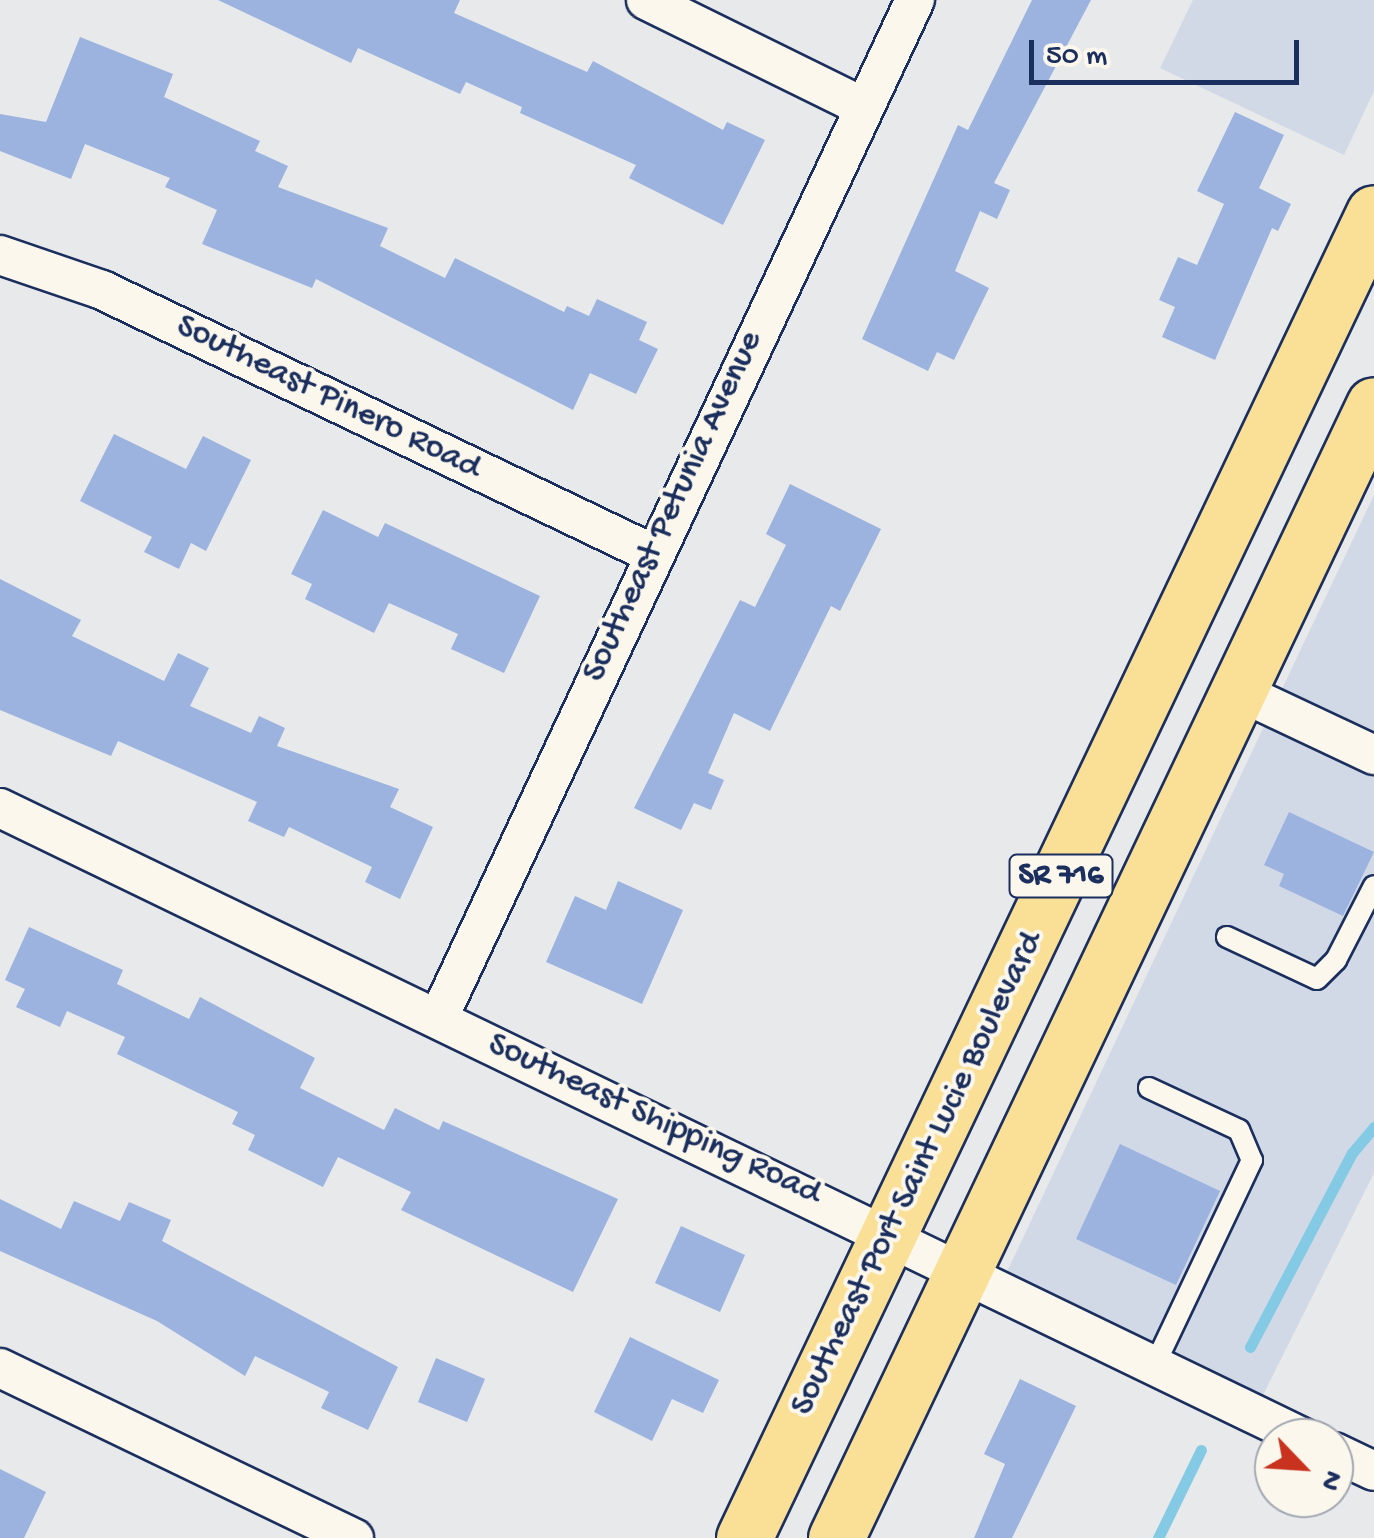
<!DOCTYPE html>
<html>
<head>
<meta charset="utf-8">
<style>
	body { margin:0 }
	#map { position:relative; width:1374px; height:1538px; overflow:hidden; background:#e8e9ea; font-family:"Gochi Hand",sans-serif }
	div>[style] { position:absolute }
	.built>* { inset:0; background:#d1d9e7 }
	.stream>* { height:11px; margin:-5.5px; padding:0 5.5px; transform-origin:5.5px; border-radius:5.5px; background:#84cae5 }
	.building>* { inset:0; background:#9cb3e0 }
	.roads { filter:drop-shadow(2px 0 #1b2f5e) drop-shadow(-2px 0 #1b2f5e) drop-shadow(0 2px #1b2f5e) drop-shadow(0 -2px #1b2f5e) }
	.service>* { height:20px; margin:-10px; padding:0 10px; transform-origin:10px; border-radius:10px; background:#fbf7ec }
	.minor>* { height:38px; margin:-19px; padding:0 19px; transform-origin:19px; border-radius:19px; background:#fbf7ec }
	.primary>* { height:55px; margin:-27.5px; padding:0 27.5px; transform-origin:27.5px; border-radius:27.5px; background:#fadf96 }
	span { translate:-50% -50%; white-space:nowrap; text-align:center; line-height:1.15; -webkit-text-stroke:8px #fbf7ec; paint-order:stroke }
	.shield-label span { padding:2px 8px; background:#fbf7ec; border:2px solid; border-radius:8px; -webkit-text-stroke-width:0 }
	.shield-label { font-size:32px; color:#1b2f5e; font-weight:700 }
	.street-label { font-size:35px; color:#1b2f5e }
	.north { position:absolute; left:1254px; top:1418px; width:100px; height:100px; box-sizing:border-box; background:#fbf7ec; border:2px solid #a1a7b3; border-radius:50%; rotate:115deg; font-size:28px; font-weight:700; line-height:40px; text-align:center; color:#1b2f5e }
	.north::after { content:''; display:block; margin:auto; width:35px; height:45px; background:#c8321e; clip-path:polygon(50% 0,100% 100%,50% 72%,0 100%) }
	.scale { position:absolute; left:1029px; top:40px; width:270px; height:45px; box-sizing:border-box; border:5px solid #1b2f5e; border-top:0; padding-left:12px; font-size:30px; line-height:35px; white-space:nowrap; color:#1b2f5e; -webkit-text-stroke:8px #fbf7ec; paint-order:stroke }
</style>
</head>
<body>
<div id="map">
	<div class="built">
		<div style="clip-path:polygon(1193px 0,1374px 0,1374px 91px,1344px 155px,1160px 68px)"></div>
		<div style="clip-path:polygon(1374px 495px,1374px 734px,1281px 691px)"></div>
		<div style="clip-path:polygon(1265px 724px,1374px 775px,1374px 1173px,1262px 1397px,1006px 1274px)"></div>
	</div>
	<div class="stream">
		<div style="left:1250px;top:1347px;width:219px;rotate:-62.3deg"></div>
		<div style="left:1352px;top:1153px;width:34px;rotate:-50deg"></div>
		<div style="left:1158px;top:1538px;width:98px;rotate:-64deg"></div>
	</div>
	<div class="building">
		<div style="clip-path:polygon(218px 0,460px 0,454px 13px,587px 72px,593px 61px,723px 130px,727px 122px,765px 140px,723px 225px,629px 178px,636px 165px,520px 113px,522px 107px,466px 82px,460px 94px,358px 48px,351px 63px)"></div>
		<div style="clip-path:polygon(1032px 0,1091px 0,994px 183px,1010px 190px,997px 219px,980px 211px,955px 271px,989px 288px,954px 360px,937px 352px,928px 371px,862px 339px,958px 125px,968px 130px)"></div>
		<div style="clip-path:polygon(80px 37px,173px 74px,164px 97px,260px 141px,255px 151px,288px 166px,278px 187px,388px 228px,380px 246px,445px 278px,455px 258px,564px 312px,567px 306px,589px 316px,597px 299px,647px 322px,639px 340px,658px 349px,636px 394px,590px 373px,573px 410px,316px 279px,312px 288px,202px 244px,217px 210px,165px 187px,170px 178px,85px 144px,71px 179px,0 151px,0 114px,46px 122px)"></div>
		<div style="clip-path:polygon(1235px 112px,1284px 135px,1259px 188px,1291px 204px,1278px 231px,1272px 228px,1215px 360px,1162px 337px,1175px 307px,1159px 300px,1178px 257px,1197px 265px,1224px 204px,1197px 191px)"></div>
		<div style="clip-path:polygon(114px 434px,186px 469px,203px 436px,251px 460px,206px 551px,191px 543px,179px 569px,144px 552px,152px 537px,80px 501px)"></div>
		<div style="clip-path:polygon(790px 484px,881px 529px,840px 611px,831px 606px,770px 731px,734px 713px,708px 773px,724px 780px,711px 810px,694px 803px,681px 830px,634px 808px,740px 600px,755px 607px,786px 545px,766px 534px)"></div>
		<div style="clip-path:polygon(323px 510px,378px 537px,385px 523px,540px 596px,504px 673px,451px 649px,458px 634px,389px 603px,374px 633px,305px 599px,312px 584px,291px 574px)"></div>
		<div style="clip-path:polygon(0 579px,81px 620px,72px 636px,164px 681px,178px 653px,209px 668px,190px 706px,251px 733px,259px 716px,285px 728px,277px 746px,399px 789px,390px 807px,433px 827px,400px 899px,365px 882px,372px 867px,289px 827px,284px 837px,248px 821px,257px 802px,118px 741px,111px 756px,0 710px)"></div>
		<div style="clip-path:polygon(1289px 812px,1374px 852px,1343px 916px,1279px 886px,1284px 874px,1264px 865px)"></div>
		<div style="clip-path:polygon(618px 881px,683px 910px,642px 1004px,546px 962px,575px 896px,606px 910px)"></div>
		<div style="clip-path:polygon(29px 927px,123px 970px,117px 984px,189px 1019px,200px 997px,315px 1058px,300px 1088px,384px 1130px,395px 1108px,439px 1130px,443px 1121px,618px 1199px,573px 1292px,401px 1210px,411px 1192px,338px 1157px,323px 1187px,248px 1150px,255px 1135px,232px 1124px,238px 1112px,117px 1054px,125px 1037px,67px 1011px,60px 1027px,16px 1007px,25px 989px,5px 980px)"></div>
		<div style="clip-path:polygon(1120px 1144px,1220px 1191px,1176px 1285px,1076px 1239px)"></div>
		<div style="clip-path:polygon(0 1199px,61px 1229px,74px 1201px,120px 1221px,129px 1202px,171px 1220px,162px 1241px,398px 1367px,368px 1430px,321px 1408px,329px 1392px,255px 1356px,245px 1376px,157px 1321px,0 1251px)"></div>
		<div style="clip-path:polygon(681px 1226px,745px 1255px,720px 1312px,655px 1283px)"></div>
		<div style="clip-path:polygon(630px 1337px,719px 1380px,703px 1413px,672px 1399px,652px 1441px,594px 1412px)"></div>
		<div style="clip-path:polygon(436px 1358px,485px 1379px,467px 1422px,418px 1402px)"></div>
		<div style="clip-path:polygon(1020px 1379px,1076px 1406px,1012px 1538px,974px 1538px,1005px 1464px,984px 1454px)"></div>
		<div style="clip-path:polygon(0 1469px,46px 1492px,24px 1538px,0 1538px)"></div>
	</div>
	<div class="roads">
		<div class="service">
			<div style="left:1227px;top:937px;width:99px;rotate:25deg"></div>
			<div style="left:1317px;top:979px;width:27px;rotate:-45deg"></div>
			<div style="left:1336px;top:960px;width:83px;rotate:-62.8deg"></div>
			<div style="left:1149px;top:1088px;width:99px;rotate:25deg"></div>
			<div style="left:1239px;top:1130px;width:33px;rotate:67deg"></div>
			<div style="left:1252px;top:1160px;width:228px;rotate:115.4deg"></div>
		</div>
		<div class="minor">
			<div style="left:646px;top:0;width:242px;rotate:26.2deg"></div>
			<div style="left:0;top:255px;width:108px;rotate:18.9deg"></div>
			<div style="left:102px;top:290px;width:609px;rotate:25.6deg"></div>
			<div style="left:1236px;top:690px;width:153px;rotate:25.2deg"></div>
			<div style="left:0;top:808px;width:1448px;rotate:25.79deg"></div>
			<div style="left:439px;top:1017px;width:1123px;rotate:-64.92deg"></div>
			<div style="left:0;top:1368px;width:393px;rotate:25.7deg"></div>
			<div style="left:1334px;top:1452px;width:44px;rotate:25.4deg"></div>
		</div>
		<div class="primary">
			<div style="left:744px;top:1538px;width:1467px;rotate:-64.57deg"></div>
			<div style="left:836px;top:1538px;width:1254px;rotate:-64.6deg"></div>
		</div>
	</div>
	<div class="shield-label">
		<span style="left:1061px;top:876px">SR 716</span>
	</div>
	<div class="street-label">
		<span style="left:328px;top:398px;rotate:26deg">Southeast Pinero Road</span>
		<span style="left:674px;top:507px;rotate:-65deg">Southeast Petunia Avenue</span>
		<span style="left:654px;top:1120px;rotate:25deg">Southeast Shipping Road</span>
		<span style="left:918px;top:1174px;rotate:-64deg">Southeast Port Saint Lucie Boulevard</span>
	</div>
	<div class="north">N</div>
	<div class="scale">50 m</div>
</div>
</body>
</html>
